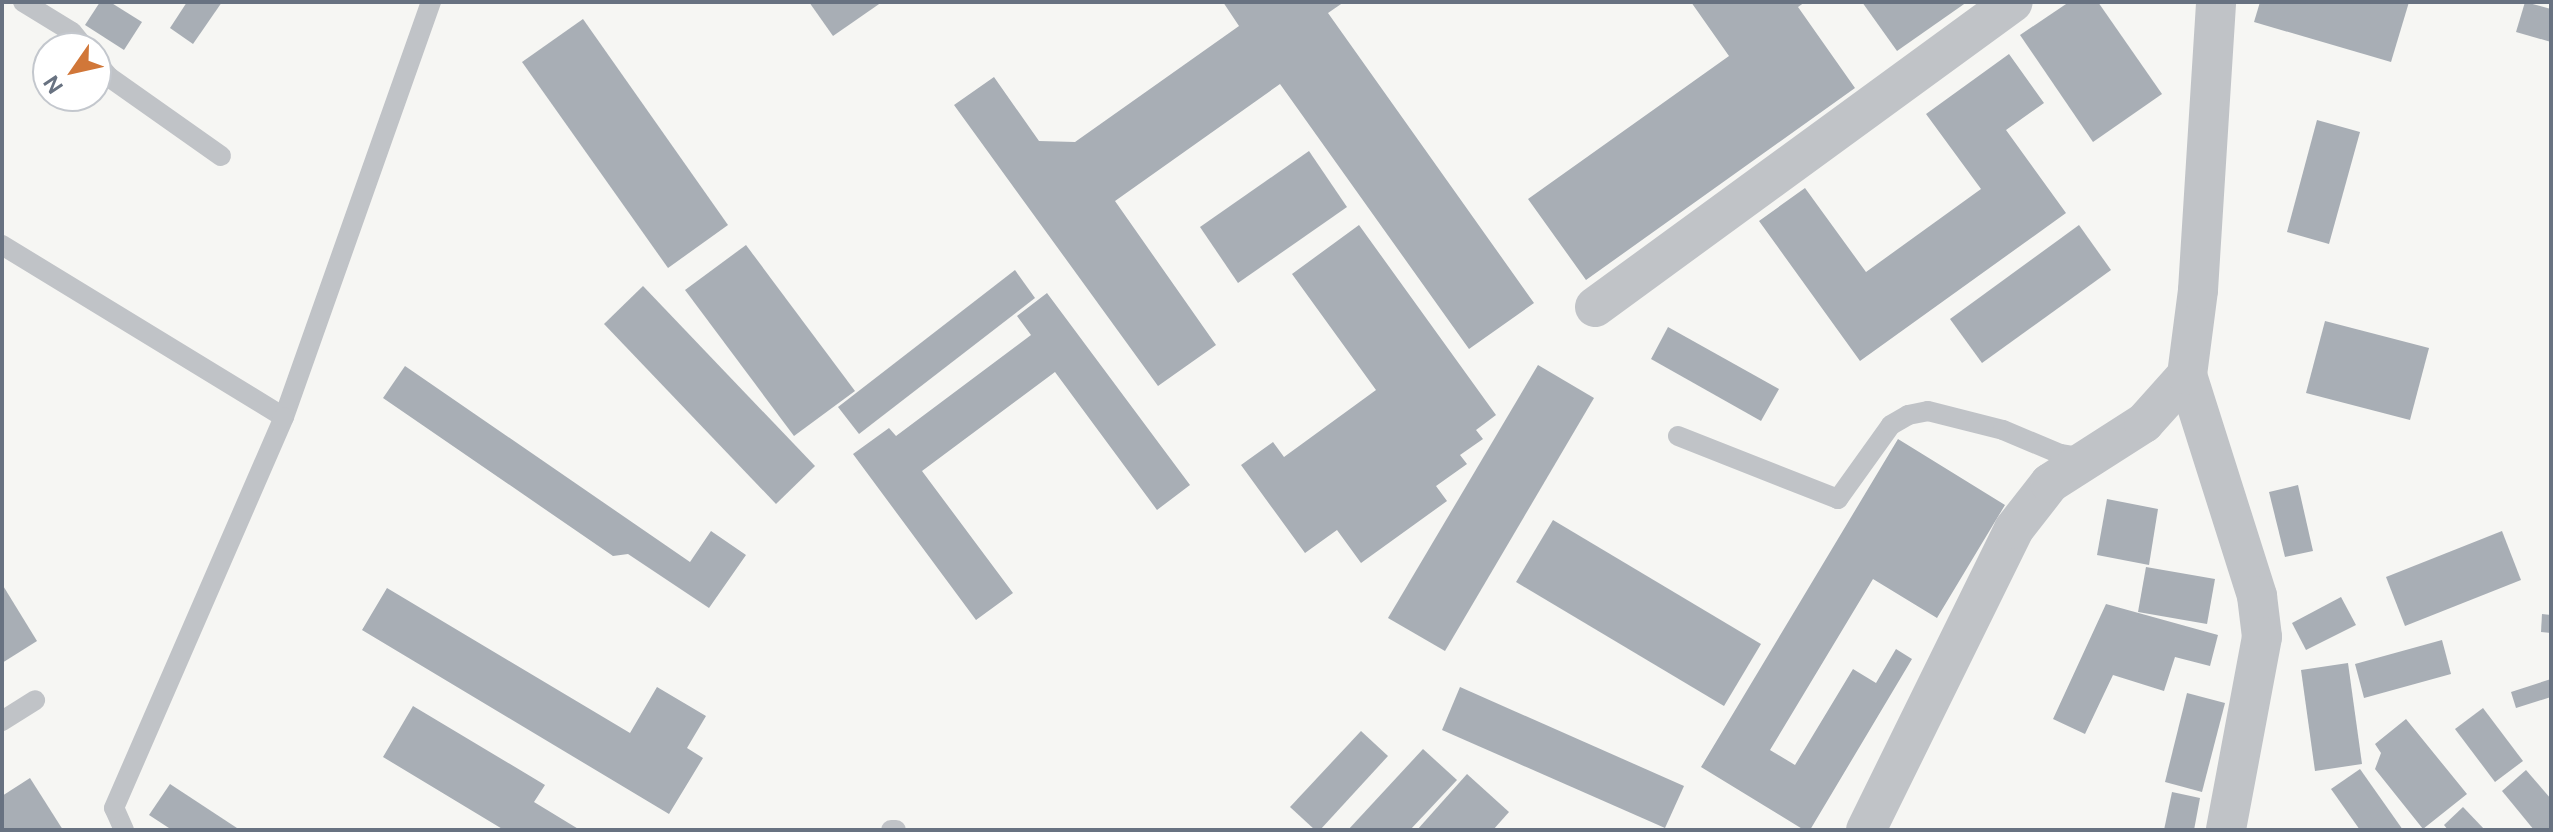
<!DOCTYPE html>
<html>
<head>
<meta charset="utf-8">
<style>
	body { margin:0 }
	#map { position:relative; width:2553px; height:832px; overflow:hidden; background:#f6f6f3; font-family:"DM Sans",sans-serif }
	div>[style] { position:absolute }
	.building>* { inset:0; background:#a8aeb5 }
	.service>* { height:20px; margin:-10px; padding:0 10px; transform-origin:10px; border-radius:10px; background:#c0c3c7 }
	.minor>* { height:40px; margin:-20px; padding:0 20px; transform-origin:20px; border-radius:20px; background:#c0c3c7 }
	span { translate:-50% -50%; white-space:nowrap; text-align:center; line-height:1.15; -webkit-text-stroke:8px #fff; paint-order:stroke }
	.frame { position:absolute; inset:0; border:4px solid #687281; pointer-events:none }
	.north { position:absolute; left:32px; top:32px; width:80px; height:80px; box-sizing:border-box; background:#fff; border:2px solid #c3c7cd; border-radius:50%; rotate:236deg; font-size:22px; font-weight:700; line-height:32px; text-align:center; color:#687281 }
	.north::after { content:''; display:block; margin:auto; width:28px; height:36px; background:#d17739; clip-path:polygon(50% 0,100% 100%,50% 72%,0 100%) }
</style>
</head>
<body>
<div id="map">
	<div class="building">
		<div style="clip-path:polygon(100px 2px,110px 2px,142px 22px,124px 50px,85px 25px)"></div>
		<div style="clip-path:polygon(187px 2px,222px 2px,193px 44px,170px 28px)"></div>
		<div style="clip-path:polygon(809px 2px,882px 2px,833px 36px)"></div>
		<div style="clip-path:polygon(1223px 2px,1344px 2px,1328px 13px,1534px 303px,1469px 349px,1280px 84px,1115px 201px,1216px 345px,1158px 386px,954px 105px,994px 77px,1039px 141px,1075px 142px,1239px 26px)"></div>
		<div style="clip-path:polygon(1691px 2px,1805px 2px,1798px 7px,1855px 88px,1586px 280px,1528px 199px,1729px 56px)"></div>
		<div style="clip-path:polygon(1862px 2px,1967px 2px,1897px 51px)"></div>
		<div style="clip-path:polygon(2069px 2px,2098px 2px,2162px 94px,2093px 142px,2020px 35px)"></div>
		<div style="clip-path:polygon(2260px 2px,2409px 2px,2391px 62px,2254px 22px)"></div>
		<div style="clip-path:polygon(2525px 2px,2551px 9px,2551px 42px,2516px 32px)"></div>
		<div style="clip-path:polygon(583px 19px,728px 225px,668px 268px,522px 62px)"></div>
		<div style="clip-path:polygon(2009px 54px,2044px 103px,2006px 130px,2066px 213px,1860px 361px,1759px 221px,1805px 188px,1866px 272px,1981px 189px,1926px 114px)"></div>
		<div style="clip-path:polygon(2317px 120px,2360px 132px,2329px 244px,2287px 232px)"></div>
		<div style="clip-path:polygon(1309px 151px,1347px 207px,1238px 283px,1200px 227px)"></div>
		<div style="clip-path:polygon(1359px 225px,1496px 415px,1476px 430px,1483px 439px,1460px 455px,1467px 464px,1436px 486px,1447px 501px,1361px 563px,1337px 530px,1305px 553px,1241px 465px,1273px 442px,1284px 457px,1376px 390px,1292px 274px)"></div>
		<div style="clip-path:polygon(2079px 225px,2111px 270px,1982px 363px,1950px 319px)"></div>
		<div style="clip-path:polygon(746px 245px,855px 391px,794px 436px,685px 290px)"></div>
		<div style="clip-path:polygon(1015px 270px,1035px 298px,859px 434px,838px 407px)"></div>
		<div style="clip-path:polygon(643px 286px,815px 466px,776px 504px,604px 324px)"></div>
		<div style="clip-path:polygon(1047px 293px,1190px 485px,1157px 510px,1055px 372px,922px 471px,1013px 593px,976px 620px,853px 454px,889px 428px,896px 436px,1031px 335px,1017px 316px)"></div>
		<div style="clip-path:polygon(2325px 321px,2429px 348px,2410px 420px,2306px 393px)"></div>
		<div style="clip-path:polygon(1668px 327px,1779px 389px,1761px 421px,1651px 359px)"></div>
		<div style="clip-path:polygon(1538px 365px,1594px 398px,1445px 651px,1388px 618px)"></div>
		<div style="clip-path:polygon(405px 366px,690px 562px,711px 531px,746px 555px,709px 608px,628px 554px,613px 556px,383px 398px)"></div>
		<div style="clip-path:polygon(1898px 439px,2005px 505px,1937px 618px,1873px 579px,1770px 750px,1795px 765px,1853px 669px,1876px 683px,1896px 649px,1912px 659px,1810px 830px,1804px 830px,1701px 767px)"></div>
		<div style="clip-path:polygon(2298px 485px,2313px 551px,2285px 557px,2269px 492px)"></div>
		<div style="clip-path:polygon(2107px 499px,2158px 509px,2149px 565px,2097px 555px)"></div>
		<div style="clip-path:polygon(1553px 520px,1761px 644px,1724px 706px,1516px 582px)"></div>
		<div style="clip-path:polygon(2502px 531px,2521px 580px,2405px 626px,2386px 577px)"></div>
		<div style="clip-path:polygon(2146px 567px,2215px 579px,2207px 624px,2138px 612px)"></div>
		<div style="clip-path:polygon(2px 584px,37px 641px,2px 663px)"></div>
		<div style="clip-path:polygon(387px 588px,630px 733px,657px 687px,706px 716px,687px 748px,703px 758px,669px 814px,362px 630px)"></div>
		<div style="clip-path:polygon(2341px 597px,2356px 625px,2306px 650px,2292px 623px)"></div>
		<div style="clip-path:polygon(2106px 604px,2218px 635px,2210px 666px,2175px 657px,2164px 691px,2113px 675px,2085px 734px,2053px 719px)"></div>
		<div style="clip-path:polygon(2542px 614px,2551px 615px,2551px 633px,2541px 632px)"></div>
		<div style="clip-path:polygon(2442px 640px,2451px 674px,2364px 698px,2355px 664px)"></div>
		<div style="clip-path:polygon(2348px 663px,2362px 764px,2315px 771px,2301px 670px)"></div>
		<div style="clip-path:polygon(2551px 679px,2551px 697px,2516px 708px,2511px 692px)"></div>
		<div style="clip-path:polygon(1460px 687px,1684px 786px,1665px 828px,1442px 730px)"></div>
		<div style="clip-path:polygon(2187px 693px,2225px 703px,2202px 792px,2165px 782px)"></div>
		<div style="clip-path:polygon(413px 706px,545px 785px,534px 802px,580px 830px,504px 830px,383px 757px)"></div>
		<div style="clip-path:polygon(2483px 708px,2523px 761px,2495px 782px,2455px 729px)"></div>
		<div style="clip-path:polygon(2406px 719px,2467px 794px,2423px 829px,2375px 769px,2381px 753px,2375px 744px)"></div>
		<div style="clip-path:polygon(1361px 731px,1388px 756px,1320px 830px,1315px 830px,1290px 807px)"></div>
		<div style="clip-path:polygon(1423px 749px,1457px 780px,1410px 830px,1348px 830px)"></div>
		<div style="clip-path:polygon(2360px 769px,2403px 830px,2360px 830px,2331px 789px)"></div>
		<div style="clip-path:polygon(2526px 770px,2551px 799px,2551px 830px,2534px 830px,2502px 791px)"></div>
		<div style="clip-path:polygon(1467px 774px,1509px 812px,1493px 830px,1417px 830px)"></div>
		<div style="clip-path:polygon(30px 778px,63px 830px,2px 830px,2px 796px)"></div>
		<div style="clip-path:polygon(170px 784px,240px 830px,172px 830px,149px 815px)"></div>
		<div style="clip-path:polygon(2172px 792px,2200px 798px,2194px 830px,2164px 830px)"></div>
		<div style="clip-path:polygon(2463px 807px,2485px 830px,2448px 830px,2444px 825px)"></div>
	</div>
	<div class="service">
		<div style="left:23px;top:2px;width:57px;rotate:31.5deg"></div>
		<div style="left:72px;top:32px;width:21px;rotate:51deg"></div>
		<div style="left:96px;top:62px;width:20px;rotate:49deg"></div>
		<div style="left:109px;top:77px;width:137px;rotate:35.2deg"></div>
		<div style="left:2px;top:245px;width:330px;rotate:31.4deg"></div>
		<div style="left:284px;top:417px;width:440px;rotate:-70.5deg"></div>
		<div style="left:1678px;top:436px;width:172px;rotate:21.5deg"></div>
		<div style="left:1838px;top:499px;width:91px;rotate:-54.4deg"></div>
		<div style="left:1891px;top:425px;width:20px;rotate:-30deg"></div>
		<div style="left:1908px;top:415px;width:20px;rotate:-11deg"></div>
		<div style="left:1928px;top:411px;width:77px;rotate:14.2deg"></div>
		<div style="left:2003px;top:430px;width:62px;rotate:22.8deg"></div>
		<div style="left:2060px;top:454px;width:25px;rotate:9deg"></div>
		<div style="left:2px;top:721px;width:39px;rotate:-32deg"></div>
		<div style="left:124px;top:830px;width:24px;rotate:-114deg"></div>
		<div style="left:114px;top:808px;width:426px;rotate:-66.5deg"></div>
		<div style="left:891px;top:830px;width:5px"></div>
	</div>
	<div class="minor">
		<div style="left:1595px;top:307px;width:517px;rotate:-36.12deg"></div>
		<div style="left:2187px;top:375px;width:232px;rotate:72.4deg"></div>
		<div style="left:2257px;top:596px;width:41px;rotate:83deg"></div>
		<div style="left:2262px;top:637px;width:196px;rotate:100.6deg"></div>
		<div style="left:1866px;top:830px;width:335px;rotate:-63.8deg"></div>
		<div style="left:2014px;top:529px;width:58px;rotate:-52deg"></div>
		<div style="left:2050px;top:483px;width:112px;rotate:-32.6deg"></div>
		<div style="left:2144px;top:423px;width:64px;rotate:-48.1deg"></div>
		<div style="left:2187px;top:375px;width:86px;rotate:-82.6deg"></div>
		<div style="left:2198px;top:290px;width:289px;rotate:-86.4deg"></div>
	</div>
	<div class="frame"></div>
	<div class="north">N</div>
</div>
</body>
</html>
